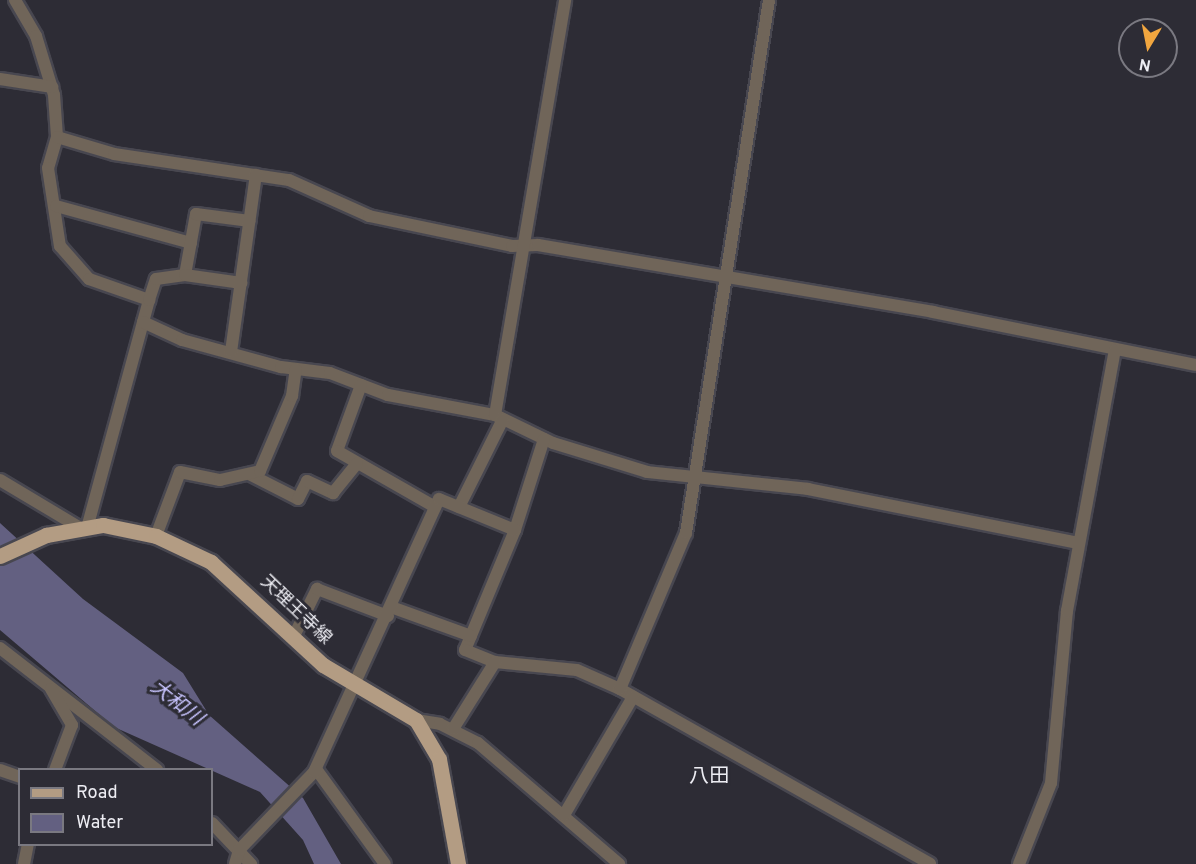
<!DOCTYPE html>
<html>
<head>
<meta charset="utf-8">
<style>
	body { margin:0 }
	#map { position:relative; width:1196px; height:864px; overflow:hidden; background:#2d2c35; font-family:Overpass,"Noto Sans JP",sans-serif }
	div>[style] { position:absolute }
	.water>* { inset:0; background:#636081 }
	.roads { filter:drop-shadow(2px 0 #484750) drop-shadow(-2px 0 #484750) drop-shadow(0 2px #484750) drop-shadow(0 -2px #484750) }
	.minor>* { height:12px; margin:-6px; padding:0 6px; transform-origin:6px; border-radius:6px; background:#706559 }
	.major>* { height:15px; margin:-7.5px; padding:0 7.5px; transform-origin:7.5px; border-radius:7.5px; background:#b39c83 }
	span { translate:-50% -50%; white-space:nowrap; text-align:center; line-height:1.15; -webkit-text-stroke:6px #2d2c35; paint-order:stroke }
	.street-label { font-size:18px; color:#ededf3 }
	.water-label { font-size:20px; color:#c8c4ff; font-style:italic }
	.neighbourhood-label { font-size:20px; color:#ededf3 }
	.legend { position:absolute; left:18px; top:768px; width:195px; height:78px; box-sizing:border-box; background:#2d2c35; border:2px solid #7a7981; margin:0; padding:8px 10px; list-style:none; font-size:18px; color:#ededf3 }
	.legend li { display:flex; align-items:center; gap:12px; height:30px }
	.legend b { width:30px; border:2px solid #7a7981 }
	.north { position:absolute; left:1118px; top:18px; width:60px; height:60px; box-sizing:border-box; background:#2d2c35; border:2px solid #7a7981; border-radius:50%; rotate:190deg; font-size:16px; font-weight:700; line-height:24px; text-align:center; color:#ededf3 }
	.north::after { content:''; display:block; margin:auto; width:21px; height:27px; background:#f1a63f; clip-path:polygon(50% 0,100% 100%,50% 72%,0 100%) }
</style>
</head>
<body>
<div id="map">
	<div class="water">
		<div style="clip-path:polygon(0 523px,83px 599px,183px 673px,209px 715px,303px 798px,341px 864px,314px 864px,303px 840px,260px 792px,114px 727px,0 630px)"></div>
	</div>
	<div class="roads">
		<div class="minor">
			<div style="left:15px;top:0;width:42px;rotate:59.7deg"></div>
			<div style="left:36px;top:36px;width:62px;rotate:73deg"></div>
			<div style="left:54px;top:95px;width:42px;rotate:85.9deg"></div>
			<div style="left:57px;top:137px;width:32px;rotate:106deg"></div>
			<div style="left:48px;top:168px;width:79px;rotate:81.3deg"></div>
			<div style="left:60px;top:246px;width:44px;rotate:48.7deg"></div>
			<div style="left:89px;top:279px;width:64px;rotate:19.3deg"></div>
			<div style="left:149px;top:300px;width:233px;rotate:105.2deg"></div>
			<div style="left:0;top:79px;width:53px;rotate:8.7deg"></div>
			<div style="left:57px;top:137px;width:59px;rotate:16.6deg"></div>
			<div style="left:114px;top:154px;width:177px;rotate:8.5deg"></div>
			<div style="left:289px;top:180px;width:88px;rotate:24.2deg"></div>
			<div style="left:369px;top:216px;width:146px;rotate:11.8deg"></div>
			<div style="left:512px;top:246px;width:26px;rotate:-2deg"></div>
			<div style="left:538px;top:245px;width:401px;rotate:9.6deg"></div>
			<div style="left:933px;top:312px;width:268px;rotate:11.4deg"></div>
			<div style="left:56px;top:206px;width:140px;rotate:15.3deg"></div>
			<div style="left:185px;top:275px;width:62px;rotate:-79.8deg"></div>
			<div style="left:196px;top:214px;width:54px;rotate:7.4deg"></div>
			<div style="left:149px;top:300px;width:22px;rotate:-72deg"></div>
			<div style="left:156px;top:279px;width:29px;rotate:-8deg"></div>
			<div style="left:185px;top:275px;width:57px;rotate:8.1deg"></div>
			<div style="left:143px;top:322px;width:43px;rotate:24.8deg"></div>
			<div style="left:182px;top:340px;width:103px;rotate:15.3deg"></div>
			<div style="left:281px;top:367px;width:49px;rotate:7deg"></div>
			<div style="left:330px;top:373px;width:62px;rotate:20.8deg"></div>
			<div style="left:388px;top:395px;width:109px;rotate:10.6deg"></div>
			<div style="left:495px;top:415px;width:64px;rotate:25.8deg"></div>
			<div style="left:553px;top:443px;width:98px;rotate:17.1deg"></div>
			<div style="left:647px;top:472px;width:162px;rotate:6deg"></div>
			<div style="left:808px;top:489px;width:276px;rotate:11.3deg"></div>
			<div style="left:231px;top:352px;width:179px;rotate:-82deg"></div>
			<div style="left:361px;top:385px;width:70px;rotate:110deg"></div>
			<div style="left:337px;top:451px;width:113px;rotate:29.7deg"></div>
			<div style="left:495px;top:415px;width:421px;rotate:-80.4deg"></div>
			<div style="left:544px;top:439px;width:96px;rotate:107.7deg"></div>
			<div style="left:515px;top:530px;width:130px;rotate:112.6deg"></div>
			<div style="left:465px;top:650px;width:32px;rotate:22deg"></div>
			<div style="left:495px;top:662px;width:82px;rotate:5.6deg"></div>
			<div style="left:577px;top:670px;width:47px;rotate:23.8deg"></div>
			<div style="left:620px;top:689px;width:356px;rotate:29.4deg"></div>
			<div style="left:249px;top:474px;width:55px;rotate:27deg"></div>
			<div style="left:298px;top:499px;width:20px;rotate:-63deg"></div>
			<div style="left:307px;top:481px;width:29px;rotate:25deg"></div>
			<div style="left:333px;top:493px;width:38px;rotate:-51deg"></div>
			<div style="left:0;top:480px;width:90px;rotate:30.9deg"></div>
			<div style="left:459px;top:507px;width:98px;rotate:-63.4deg"></div>
			<div style="left:156px;top:536px;width:68px;rotate:-69.4deg"></div>
			<div style="left:180px;top:472px;width:41px;rotate:11.3deg"></div>
			<div style="left:220px;top:480px;width:41px;rotate:-12.7deg"></div>
			<div style="left:260px;top:471px;width:82px;rotate:-66.9deg"></div>
			<div style="left:292px;top:396px;width:27px;rotate:-82deg"></div>
			<div style="left:391px;top:607px;width:85px;rotate:19.9deg"></div>
			<div style="left:293px;top:638px;width:55px;rotate:-63.9deg"></div>
			<div style="left:317px;top:589px;width:76px;rotate:20.8deg"></div>
			<div style="left:0;top:648px;width:199px;rotate:37.8deg"></div>
			<div style="left:51px;top:689px;width:42px;rotate:59.7deg"></div>
			<div style="left:72px;top:725px;width:48px;rotate:110.7deg"></div>
			<div style="left:620px;top:689px;width:169px;rotate:-67.1deg"></div>
			<div style="left:686px;top:533px;width:539px;rotate:-81.15deg"></div>
			<div style="left:416px;top:720px;width:24px;rotate:9deg"></div>
			<div style="left:440px;top:724px;width:42px;rotate:26.6deg"></div>
			<div style="left:478px;top:743px;width:186px;rotate:40.6deg"></div>
			<div style="left:453px;top:729px;width:79px;rotate:-57.9deg"></div>
			<div style="left:316px;top:769px;width:117px;rotate:54deg"></div>
			<div style="left:0;top:770px;width:21px;rotate:19deg"></div>
			<div style="left:564px;top:815px;width:137px;rotate:-59.7deg"></div>
			<div style="left:212px;top:823px;width:57px;rotate:46.4deg"></div>
			<div style="left:24px;top:864px;width:20px;rotate:-79deg"></div>
			<div style="left:235px;top:864px;width:15px;rotate:-74deg"></div>
			<div style="left:239px;top:850px;width:108px;rotate:-46.1deg"></div>
			<div style="left:314px;top:772px;width:300px;rotate:-65.4deg"></div>
			<div style="left:439px;top:499px;width:82px;rotate:22.2deg"></div>
			<div style="left:1019px;top:864px;width:87px;rotate:-68.4deg"></div>
			<div style="left:1051px;top:783px;width:173px;rotate:-84.7deg"></div>
			<div style="left:1067px;top:611px;width:265px;rotate:-79.6deg"></div>
		</div>
		<div class="major">
			<div style="left:0;top:556px;width:51px;rotate:-24.5deg"></div>
			<div style="left:46px;top:535px;width:58px;rotate:-10deg"></div>
			<div style="left:103px;top:525px;width:54px;rotate:11.7deg"></div>
			<div style="left:156px;top:536px;width:61px;rotate:25.3deg"></div>
			<div style="left:211px;top:562px;width:152px;rotate:42.6deg"></div>
			<div style="left:323px;top:665px;width:108px;rotate:30.6deg"></div>
			<div style="left:416px;top:720px;width:45px;rotate:59.5deg"></div>
			<div style="left:439px;top:759px;width:107px;rotate:79.7deg"></div>
		</div>
	</div>
	<div class="street-label">
		<span style="left:295px;top:611px;rotate:44deg">天理王寺線</span>
	</div>
	<div class="water-label">
		<span style="left:176px;top:704px;rotate:38deg">大和川</span>
	</div>
	<div class="neighbourhood-label">
		<span style="left:709px;top:777px">八田</span>
	</div>
	<ul class="legend">
	<li><b style="height:8px;background:#b39c83"></b>Road</li>
	<li><b style="height:16px;background:#636081"></b>Water</li>
	</ul>
	<div class="north">N</div>
</div>
</body>
</html>
